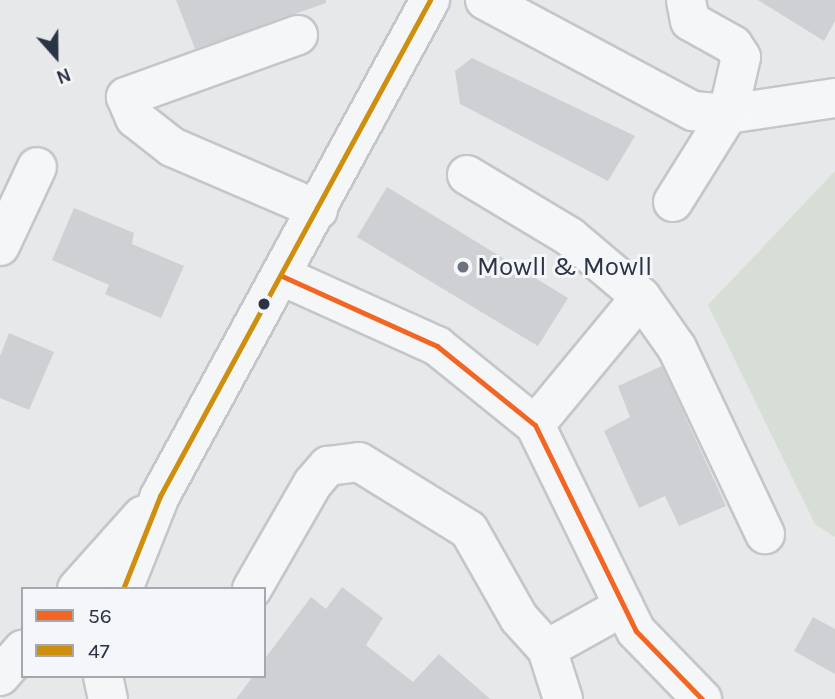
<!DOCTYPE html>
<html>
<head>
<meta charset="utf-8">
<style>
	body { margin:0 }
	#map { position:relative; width:835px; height:699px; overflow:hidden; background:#e6e8ea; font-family:Karla,sans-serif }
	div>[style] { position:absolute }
	.green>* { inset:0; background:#d6ded6 }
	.building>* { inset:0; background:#ced0d3 }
	.roads { filter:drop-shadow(2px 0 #c4c6c8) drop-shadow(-2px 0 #c4c6c8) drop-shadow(0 2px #c4c6c8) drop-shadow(0 -2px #c4c6c8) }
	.minor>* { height:38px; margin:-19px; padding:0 19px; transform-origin:19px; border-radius:19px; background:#f5f6f7 }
	.bus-1>* { height:5px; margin:-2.5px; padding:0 2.5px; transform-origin:2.5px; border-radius:2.5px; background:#f26522 }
	.bus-2>* { height:5px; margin:-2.5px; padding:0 2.5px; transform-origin:2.5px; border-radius:2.5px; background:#ce8f0e }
	.dots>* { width:19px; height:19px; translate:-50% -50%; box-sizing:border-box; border:4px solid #f4f6f9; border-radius:50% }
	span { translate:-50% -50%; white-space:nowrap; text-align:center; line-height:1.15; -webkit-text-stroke:6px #f4f6f9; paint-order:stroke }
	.poi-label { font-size:26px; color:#2b3445 }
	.left { translate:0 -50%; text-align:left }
	.legend { position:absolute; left:21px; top:587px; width:245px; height:91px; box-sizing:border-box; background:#f4f6f9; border:2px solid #a4a8b1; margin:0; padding:9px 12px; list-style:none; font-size:21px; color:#2b3445 }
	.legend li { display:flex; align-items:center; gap:14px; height:35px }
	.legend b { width:35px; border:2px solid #a4a8b1 }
	.north { position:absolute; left:21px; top:21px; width:70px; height:70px; -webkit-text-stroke:5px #f4f6f9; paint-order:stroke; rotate:159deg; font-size:19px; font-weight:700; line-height:28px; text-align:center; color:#2b3445 }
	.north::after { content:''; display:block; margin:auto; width:24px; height:32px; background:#2b3445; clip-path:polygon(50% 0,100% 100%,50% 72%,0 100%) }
</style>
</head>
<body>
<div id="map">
	<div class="green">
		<div style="clip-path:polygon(835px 171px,835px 537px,815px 524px,708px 305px)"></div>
	</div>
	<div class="building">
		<div style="clip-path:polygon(176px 0,326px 0,326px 3px,195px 49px)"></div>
		<div style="clip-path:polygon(758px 0,835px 0,835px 21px,824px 41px)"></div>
		<div style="clip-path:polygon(472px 58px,635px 136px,608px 181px,460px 104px,455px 71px)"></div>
		<div style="clip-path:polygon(387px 187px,568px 298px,538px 346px,357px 237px)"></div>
		<div style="clip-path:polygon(74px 208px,134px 233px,132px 244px,184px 266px,161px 318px,105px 294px,109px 285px,52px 260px)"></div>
		<div style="clip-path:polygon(9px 333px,54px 352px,29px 410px,0 398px,0 356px)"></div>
		<div style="clip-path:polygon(662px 366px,726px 506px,679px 526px,665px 496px,639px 508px,604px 431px,630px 417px,618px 386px)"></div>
		<div style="clip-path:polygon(342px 587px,383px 618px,366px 645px,413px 682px,439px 654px,490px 699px,236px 699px,253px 676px,264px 676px,264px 660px,311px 597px,326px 609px)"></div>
		<div style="clip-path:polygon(813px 617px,835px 629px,835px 674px,794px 651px)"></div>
	</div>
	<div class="roads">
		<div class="minor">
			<div style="left:485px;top:0;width:236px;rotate:28.1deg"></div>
			<div style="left:693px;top:111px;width:35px;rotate:5deg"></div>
			<div style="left:728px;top:114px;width:108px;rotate:-8.5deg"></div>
			<div style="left:298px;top:35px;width:183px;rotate:160.2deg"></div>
			<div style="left:126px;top:97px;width:23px;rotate:67deg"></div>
			<div style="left:135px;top:118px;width:47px;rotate:38.1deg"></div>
			<div style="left:172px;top:147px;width:159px;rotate:23.3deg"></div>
			<div style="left:467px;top:175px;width:120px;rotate:31deg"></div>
			<div style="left:570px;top:237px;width:93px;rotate:40.2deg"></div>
			<div style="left:641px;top:297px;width:62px;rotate:54.8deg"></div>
			<div style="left:677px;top:348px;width:206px;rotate:64.7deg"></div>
			<div style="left:673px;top:202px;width:104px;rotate:-58deg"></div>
			<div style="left:728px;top:114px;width:58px;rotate:-77.2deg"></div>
			<div style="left:741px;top:57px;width:14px;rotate:-124deg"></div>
			<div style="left:733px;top:45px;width:49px;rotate:-150.8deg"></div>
			<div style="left:690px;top:21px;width:21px;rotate:-101deg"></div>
			<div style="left:0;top:246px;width:87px;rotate:-64.9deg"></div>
			<div style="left:282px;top:276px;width:170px;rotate:24.3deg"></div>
			<div style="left:437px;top:346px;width:126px;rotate:38.9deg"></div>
			<div style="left:535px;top:425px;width:229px;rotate:63.9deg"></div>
			<div style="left:636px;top:631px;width:95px;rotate:45.9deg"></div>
			<div style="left:535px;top:425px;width:166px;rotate:-50.4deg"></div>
			<div style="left:77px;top:589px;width:98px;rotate:-48.3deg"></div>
			<div style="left:123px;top:589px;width:100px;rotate:-68.3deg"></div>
			<div style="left:160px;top:496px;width:565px;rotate:-61.44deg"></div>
			<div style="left:252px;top:589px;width:122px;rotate:-60.1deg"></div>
			<div style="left:313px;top:483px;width:23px;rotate:-49deg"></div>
			<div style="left:328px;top:466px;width:31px;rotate:-7deg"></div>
			<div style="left:359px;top:462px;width:129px;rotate:31.7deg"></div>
			<div style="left:469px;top:530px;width:101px;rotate:60.4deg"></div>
			<div style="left:519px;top:618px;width:42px;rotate:47.9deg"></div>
			<div style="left:0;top:676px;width:35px;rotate:-49deg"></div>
			<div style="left:103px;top:676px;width:24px;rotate:78deg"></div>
			<div style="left:563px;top:699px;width:52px;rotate:-107.7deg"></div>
			<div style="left:547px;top:649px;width:88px;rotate:-29.2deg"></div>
		</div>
	</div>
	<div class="bus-1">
		<div style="left:282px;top:276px;width:170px;rotate:24.3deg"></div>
		<div style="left:437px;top:346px;width:126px;rotate:38.9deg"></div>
		<div style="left:535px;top:425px;width:229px;rotate:63.9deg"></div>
		<div style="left:636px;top:631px;width:95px;rotate:45.9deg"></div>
	</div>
	<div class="bus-2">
		<div style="left:123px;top:589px;width:100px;rotate:-68.3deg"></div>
		<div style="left:160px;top:496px;width:565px;rotate:-61.44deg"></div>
	</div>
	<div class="dots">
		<div style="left:463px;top:267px;background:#6c737f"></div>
		<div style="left:264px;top:304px;background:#2b3445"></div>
	</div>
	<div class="poi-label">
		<span class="left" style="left:477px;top:267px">Mowll &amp; Mowll</span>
	</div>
	<ul class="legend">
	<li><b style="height:9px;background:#f26522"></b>56</li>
	<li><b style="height:9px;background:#ce8f0e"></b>47</li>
	</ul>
	<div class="north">N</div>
</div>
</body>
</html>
